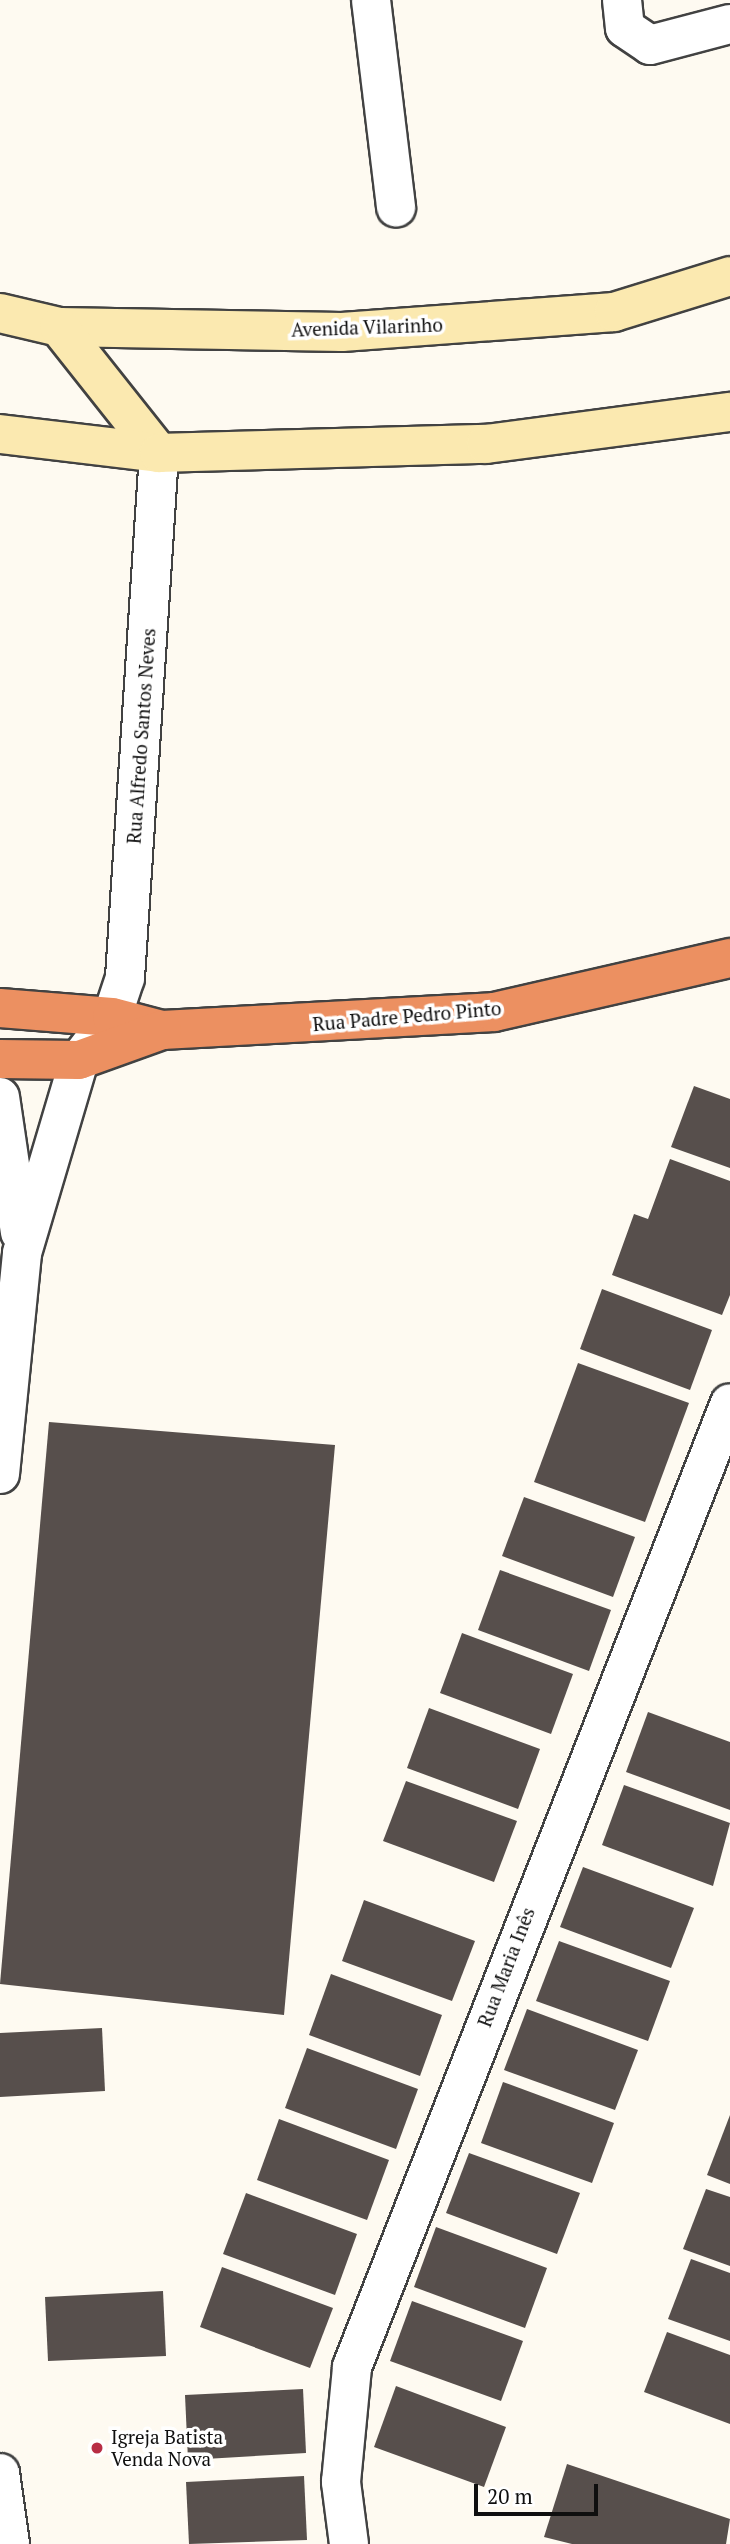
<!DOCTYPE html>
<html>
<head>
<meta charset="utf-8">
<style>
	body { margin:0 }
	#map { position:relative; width:730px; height:2544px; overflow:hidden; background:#fefaf1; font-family:"PT Serif",serif }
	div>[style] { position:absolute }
	.building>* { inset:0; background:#574f4c }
	.roads { filter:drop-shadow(2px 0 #424242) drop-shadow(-2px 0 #424242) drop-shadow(0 2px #424242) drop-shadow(0 -2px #424242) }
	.street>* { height:38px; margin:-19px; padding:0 19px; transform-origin:19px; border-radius:19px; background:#fff }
	.secondary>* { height:38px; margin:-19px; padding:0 19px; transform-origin:19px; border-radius:19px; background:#fbe9b0 }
	.highway>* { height:38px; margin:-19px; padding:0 19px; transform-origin:19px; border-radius:19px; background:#ec9061 }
	.dots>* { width:19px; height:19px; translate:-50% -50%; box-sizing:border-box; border:4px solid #fff; border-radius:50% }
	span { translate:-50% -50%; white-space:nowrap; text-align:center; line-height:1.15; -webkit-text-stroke:7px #fff; paint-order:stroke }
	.street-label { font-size:19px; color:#0f0f0f }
	.poi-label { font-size:19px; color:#0f0f0f }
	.left { translate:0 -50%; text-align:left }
	.scale { position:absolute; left:474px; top:2484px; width:124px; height:32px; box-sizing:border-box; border:4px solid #0f0f0f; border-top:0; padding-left:9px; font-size:21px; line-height:24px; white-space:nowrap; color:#0f0f0f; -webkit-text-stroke:5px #fff; paint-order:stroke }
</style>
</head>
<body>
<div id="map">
	<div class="building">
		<div style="clip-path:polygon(694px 1086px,730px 1099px,730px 1168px,671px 1147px)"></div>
		<div style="clip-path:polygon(670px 1159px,730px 1181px,730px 1295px,722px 1315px,612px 1275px,634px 1214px,648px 1219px)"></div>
		<div style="clip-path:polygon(602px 1289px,712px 1330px,690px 1390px,580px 1349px)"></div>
		<div style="clip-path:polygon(578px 1363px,689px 1403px,645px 1522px,534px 1482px)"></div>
		<div style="clip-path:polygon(49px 1422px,335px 1445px,284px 2015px,0 1984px)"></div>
		<div style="clip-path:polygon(524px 1497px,635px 1537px,613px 1597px,502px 1556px)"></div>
		<div style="clip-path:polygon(500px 1570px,611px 1610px,589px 1671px,478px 1630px)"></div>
		<div style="clip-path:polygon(462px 1633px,573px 1674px,551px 1734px,440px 1693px)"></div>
		<div style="clip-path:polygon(429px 1708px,540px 1749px,518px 1809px,407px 1768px)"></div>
		<div style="clip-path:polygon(648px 1712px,730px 1742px,730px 1810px,626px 1772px)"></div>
		<div style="clip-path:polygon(406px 1781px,517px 1821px,494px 1882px,383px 1841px)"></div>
		<div style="clip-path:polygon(624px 1785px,730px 1823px,713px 1886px,602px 1845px)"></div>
		<div style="clip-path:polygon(583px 1867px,694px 1908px,671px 1968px,560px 1927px)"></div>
		<div style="clip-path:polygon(364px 1900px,475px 1941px,452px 2001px,342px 1961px)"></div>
		<div style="clip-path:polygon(559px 1941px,670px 1981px,648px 2041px,536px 2001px)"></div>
		<div style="clip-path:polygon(331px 1974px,442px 2015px,420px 2076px,309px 2035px)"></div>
		<div style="clip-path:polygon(527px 2009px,638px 2050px,615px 2110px,504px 2070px)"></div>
		<div style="clip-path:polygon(102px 2028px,105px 2091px,0 2097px,0 2033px)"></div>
		<div style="clip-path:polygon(307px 2048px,418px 2089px,396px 2149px,285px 2108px)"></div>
		<div style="clip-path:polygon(503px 2082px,614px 2123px,592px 2183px,481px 2143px)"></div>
		<div style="clip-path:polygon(730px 2115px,730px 2184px,707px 2175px)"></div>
		<div style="clip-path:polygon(279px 2119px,389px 2160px,367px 2220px,257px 2180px)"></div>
		<div style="clip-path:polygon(469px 2153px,580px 2193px,557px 2254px,446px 2213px)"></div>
		<div style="clip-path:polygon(706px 2189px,730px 2197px,730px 2266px,683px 2249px)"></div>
		<div style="clip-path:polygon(246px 2193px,357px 2234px,335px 2295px,223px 2254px)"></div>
		<div style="clip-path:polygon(436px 2227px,547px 2268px,525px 2328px,414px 2287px)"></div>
		<div style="clip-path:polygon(691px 2259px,730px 2273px,730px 2341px,668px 2319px)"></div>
		<div style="clip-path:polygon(222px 2267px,333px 2308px,310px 2368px,200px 2327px)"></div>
		<div style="clip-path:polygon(163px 2291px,166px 2356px,48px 2361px,45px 2297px)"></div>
		<div style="clip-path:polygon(412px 2301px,523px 2341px,501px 2401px,390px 2361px)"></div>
		<div style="clip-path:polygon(667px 2332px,730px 2355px,730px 2424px,644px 2392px)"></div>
		<div style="clip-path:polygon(396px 2386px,506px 2427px,484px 2487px,374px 2447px)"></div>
		<div style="clip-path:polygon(303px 2389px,306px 2453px,188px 2460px,185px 2395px)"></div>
		<div style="clip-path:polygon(567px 2464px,730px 2519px,726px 2544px,572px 2544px,544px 2537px)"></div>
		<div style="clip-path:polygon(304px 2476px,307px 2540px,189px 2544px,186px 2482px)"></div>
	</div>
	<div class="roads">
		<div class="street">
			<div style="left:371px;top:0;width:209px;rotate:83.1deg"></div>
			<div style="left:622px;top:0;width:28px;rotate:84deg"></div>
			<div style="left:625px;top:28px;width:30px;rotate:34deg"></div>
			<div style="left:650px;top:45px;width:83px;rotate:-14.7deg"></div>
			<div style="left:0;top:1097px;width:137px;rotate:81.6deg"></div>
			<div style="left:0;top:1474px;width:222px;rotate:-84.3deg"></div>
			<div style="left:22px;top:1253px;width:201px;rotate:-73.5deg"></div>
			<div style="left:79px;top:1060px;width:54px;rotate:-52.5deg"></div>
			<div style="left:112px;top:1017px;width:41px;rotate:-71.6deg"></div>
			<div style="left:125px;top:978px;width:526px;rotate:-86.29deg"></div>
			<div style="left:0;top:2473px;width:72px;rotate:82deg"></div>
			<div style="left:349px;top:2544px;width:63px;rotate:-97.4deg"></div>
			<div style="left:341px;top:2482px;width:116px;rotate:-84.5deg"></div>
			<div style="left:352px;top:2367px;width:1035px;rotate:-68.59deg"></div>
		</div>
		<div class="secondary">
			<div style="left:0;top:313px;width:61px;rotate:13.3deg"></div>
			<div style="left:59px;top:327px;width:283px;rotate:1deg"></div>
			<div style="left:342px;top:332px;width:273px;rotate:-4.2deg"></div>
			<div style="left:614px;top:312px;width:121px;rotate:-17.2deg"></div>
			<div style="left:59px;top:327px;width:161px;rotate:51.6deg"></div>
			<div style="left:0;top:434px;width:160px;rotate:6.8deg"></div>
			<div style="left:159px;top:453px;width:327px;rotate:-1.6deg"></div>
			<div style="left:486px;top:444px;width:246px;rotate:-7.5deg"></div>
		</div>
		<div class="highway">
			<div style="left:0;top:1008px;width:112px;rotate:4.6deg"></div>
			<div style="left:112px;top:1017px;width:52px;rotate:14.6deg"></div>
			<div style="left:162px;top:1030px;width:332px;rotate:-3.1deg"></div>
			<div style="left:494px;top:1012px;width:242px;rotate:-12.9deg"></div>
			<div style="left:0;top:1059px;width:79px;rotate:0.7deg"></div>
			<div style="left:79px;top:1060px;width:88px;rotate:-19.9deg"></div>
		</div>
	</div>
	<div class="dots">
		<div style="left:97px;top:2448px;background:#b82e45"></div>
	</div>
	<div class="street-label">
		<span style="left:367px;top:327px;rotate:-2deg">Avenida Vilarinho</span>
		<span style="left:141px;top:736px;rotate:-86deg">Rua Alfredo Santos Neves</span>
		<span style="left:407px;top:1016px;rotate:-5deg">Rua Padre Pedro Pinto</span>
		<span style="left:506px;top:1967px;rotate:-69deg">Rua Maria Inês</span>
	</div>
	<div class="poi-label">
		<span class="left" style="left:111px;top:2448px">Igreja Batista<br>Venda Nova</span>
	</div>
	<div class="scale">20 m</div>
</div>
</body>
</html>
